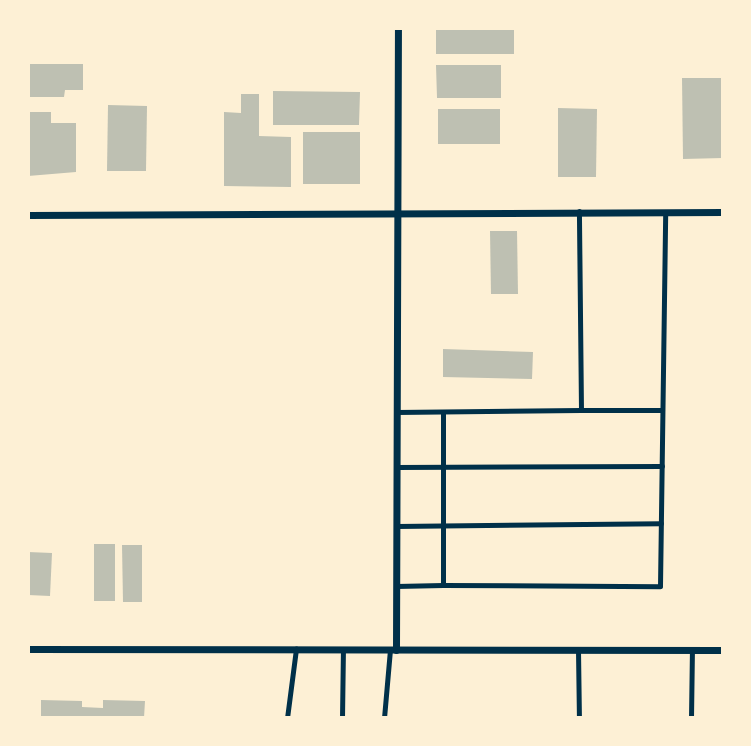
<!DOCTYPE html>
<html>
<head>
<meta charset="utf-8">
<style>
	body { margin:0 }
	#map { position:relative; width:751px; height:746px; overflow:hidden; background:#fdf0d5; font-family:"Fira Sans Condensed",sans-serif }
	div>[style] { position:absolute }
	.building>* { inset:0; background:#bec0b2 }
	.service>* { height:5px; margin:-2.5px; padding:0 2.5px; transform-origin:2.5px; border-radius:2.5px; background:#003049 }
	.minor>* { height:7px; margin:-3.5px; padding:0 3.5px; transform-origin:3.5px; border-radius:3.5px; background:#003049 }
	span { translate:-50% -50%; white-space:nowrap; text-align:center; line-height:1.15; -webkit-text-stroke:7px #fdf0d5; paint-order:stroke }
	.frame { position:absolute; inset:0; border:30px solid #fdf0d5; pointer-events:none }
</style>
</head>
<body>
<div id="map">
	<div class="building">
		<div style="clip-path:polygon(436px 28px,514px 28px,514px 54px,436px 54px)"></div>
		<div style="clip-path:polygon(28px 64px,83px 64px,83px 90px,65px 90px,64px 97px,28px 97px)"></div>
		<div style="clip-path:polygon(436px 65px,501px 65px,501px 98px,437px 98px)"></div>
		<div style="clip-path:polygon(682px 78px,723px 78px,723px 158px,683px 159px)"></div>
		<div style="clip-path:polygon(273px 91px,360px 92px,359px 125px,273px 125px)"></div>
		<div style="clip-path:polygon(241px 94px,259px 94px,259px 136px,291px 137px,291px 187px,224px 186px,224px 112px,241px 113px)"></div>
		<div style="clip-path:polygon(108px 105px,147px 106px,146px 171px,107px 171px)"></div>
		<div style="clip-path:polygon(558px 108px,597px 109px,596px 177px,558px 177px)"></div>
		<div style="clip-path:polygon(438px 109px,500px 109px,500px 144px,438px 144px)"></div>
		<div style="clip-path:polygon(28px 112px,51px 112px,51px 123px,76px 123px,76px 172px,28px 176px)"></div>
		<div style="clip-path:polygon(303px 132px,360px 132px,360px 184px,303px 184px)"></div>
		<div style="clip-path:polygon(490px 231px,517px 231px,518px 294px,491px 294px)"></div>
		<div style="clip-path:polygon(443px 349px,533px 352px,532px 379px,443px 377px)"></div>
		<div style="clip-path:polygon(94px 544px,115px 544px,115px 601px,94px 601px)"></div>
		<div style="clip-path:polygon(122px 545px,142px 545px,142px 602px,123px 602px)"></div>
		<div style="clip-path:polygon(28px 552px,52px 553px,50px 596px,28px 595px)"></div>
		<div style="clip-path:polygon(41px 700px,82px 701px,82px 707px,103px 708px,103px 700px,145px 701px,144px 718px,41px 718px)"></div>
	</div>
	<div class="service">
		<div style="left:581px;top:410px;width:81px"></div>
		<div style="left:396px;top:412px;width:185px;rotate:-0.6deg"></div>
		<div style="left:581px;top:410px;width:199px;rotate:-90.6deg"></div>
		<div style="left:396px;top:467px;width:266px;rotate:-0.2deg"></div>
		<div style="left:396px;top:526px;width:265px;rotate:-0.6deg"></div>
		<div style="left:443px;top:585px;width:217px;rotate:0.3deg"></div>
		<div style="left:660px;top:586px;width:374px;rotate:-89.2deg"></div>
		<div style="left:396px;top:586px;width:47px;rotate:-1.2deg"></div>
		<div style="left:443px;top:585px;width:173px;rotate:-90deg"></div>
		<div style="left:578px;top:650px;width:68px;rotate:89.2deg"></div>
		<div style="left:287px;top:718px;width:70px;rotate:-82.6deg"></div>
		<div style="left:342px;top:718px;width:68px;rotate:-89.2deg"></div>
		<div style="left:384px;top:718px;width:68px;rotate:-85deg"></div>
		<div style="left:691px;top:718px;width:68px;rotate:-89.2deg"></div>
	</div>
	<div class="minor">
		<div style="left:28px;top:215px;width:695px;rotate:-0.25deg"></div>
		<div style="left:28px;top:649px;width:695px;rotate:0.08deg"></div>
		<div style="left:396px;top:650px;width:622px;rotate:-89.82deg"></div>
	</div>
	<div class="frame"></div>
</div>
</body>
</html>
